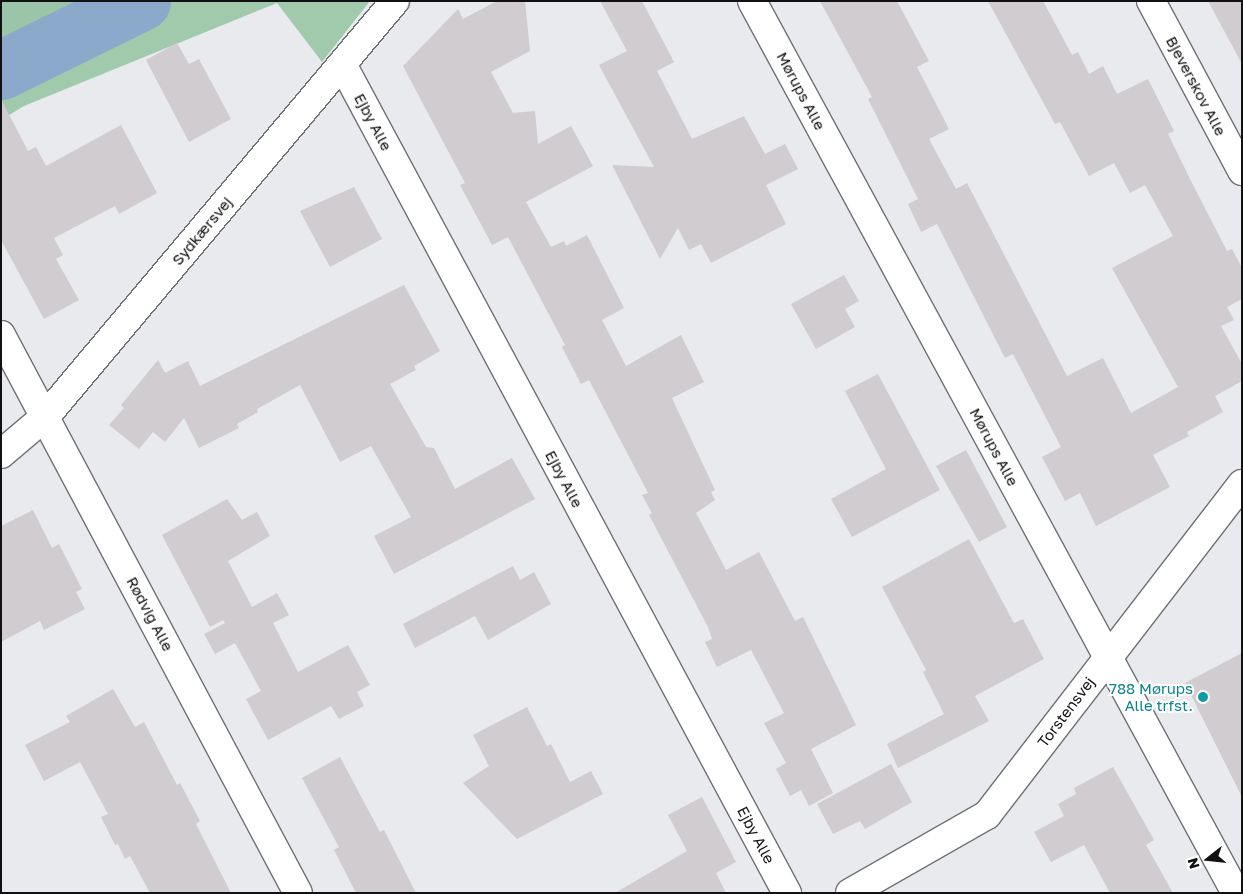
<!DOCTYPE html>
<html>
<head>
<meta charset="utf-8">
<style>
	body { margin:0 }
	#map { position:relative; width:1243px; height:894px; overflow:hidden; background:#e8eaed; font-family:"Golos Text",sans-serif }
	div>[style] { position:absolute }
	.green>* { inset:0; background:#a1caad }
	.forest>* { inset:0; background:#9bc5a8 }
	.river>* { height:59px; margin:-29.5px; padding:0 29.5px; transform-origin:29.5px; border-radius:29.5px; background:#8aa9cb }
	.building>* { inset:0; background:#d0cccf }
	.roads { filter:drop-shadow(1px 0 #6f7174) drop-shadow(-1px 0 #6f7174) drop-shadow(0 1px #6f7174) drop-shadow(0 -1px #6f7174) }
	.minor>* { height:28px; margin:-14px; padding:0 14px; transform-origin:14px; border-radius:14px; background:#fff }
	.dots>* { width:14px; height:14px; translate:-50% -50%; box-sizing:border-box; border:2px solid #fff; border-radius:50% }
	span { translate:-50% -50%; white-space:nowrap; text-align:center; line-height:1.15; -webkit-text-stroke:4px #fff; paint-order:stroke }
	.street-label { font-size:15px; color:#111113 }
	.culture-label { font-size:15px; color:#0d838f }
	.right { translate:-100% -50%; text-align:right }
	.frame { position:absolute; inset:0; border:2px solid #111113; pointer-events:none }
	.north { position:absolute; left:1183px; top:834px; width:50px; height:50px; -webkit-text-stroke:4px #fff; paint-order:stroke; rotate:254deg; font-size:14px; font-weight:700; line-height:20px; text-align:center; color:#111113 }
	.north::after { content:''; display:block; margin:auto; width:18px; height:22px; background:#111113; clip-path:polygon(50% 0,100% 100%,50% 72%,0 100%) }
</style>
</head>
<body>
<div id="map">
	<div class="green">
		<div style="clip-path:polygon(1px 1px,370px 1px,322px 62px,277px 3px,24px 106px,1px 120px)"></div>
	</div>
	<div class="forest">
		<div style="clip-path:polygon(1px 1px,86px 1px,1px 37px)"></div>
	</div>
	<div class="river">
		<div style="left:1px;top:70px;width:156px;rotate:-26.2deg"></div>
	</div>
	<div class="building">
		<div style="clip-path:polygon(497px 1px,525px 1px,530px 51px,491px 72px,513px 113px,535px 111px,538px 144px,571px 126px,593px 166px,526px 202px,551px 247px,564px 241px,566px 246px,587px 235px,624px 308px,602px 320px,626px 366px,681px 335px,704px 382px,672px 398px,715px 490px,711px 492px,715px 500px,696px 513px,726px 570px,759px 552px,795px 621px,803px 617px,856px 725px,811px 749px,833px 793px,809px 806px,801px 790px,790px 796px,776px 769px,786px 763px,764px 723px,784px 713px,751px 650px,717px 667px,705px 642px,712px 639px,708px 627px,649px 515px,652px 513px,642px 495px,648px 493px,589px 380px,581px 384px,562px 347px,565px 345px,508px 237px,492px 245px,460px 185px,465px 183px,403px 66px,458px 9px,463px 19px)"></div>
		<div style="clip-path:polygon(600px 1px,642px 1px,674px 62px,657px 71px,692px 139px,744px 116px,765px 154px,785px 144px,798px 169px,766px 185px,786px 224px,711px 263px,701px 244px,689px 250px,678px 228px,660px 259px,612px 165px,654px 167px,599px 65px,627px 51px)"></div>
		<div style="clip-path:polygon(820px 1px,897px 1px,929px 61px,917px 67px,949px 129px,929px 139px,956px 189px,967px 183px,1067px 376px,1103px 358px,1131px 413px,1178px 387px,1112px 268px,1173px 236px,1145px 185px,1130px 193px,1114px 163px,1089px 176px,1060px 122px,1055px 124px,988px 1px,1043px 1px,1072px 55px,1078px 52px,1089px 74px,1103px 66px,1117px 94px,1148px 79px,1174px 131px,1168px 134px,1192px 183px,1227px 251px,1232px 249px,1242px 268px,1242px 299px,1227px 307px,1234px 320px,1221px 326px,1242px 364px,1242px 381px,1215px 396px,1223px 412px,1187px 432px,1189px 436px,1153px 455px,1170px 487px,1096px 526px,1080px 493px,1065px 501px,1042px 457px,1061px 447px,1013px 354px,1005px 358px,937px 224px,921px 232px,908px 204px,918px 199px,868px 99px,872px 97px)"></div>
		<div style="clip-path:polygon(1208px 1px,1242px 1px,1242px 64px)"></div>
		<div style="clip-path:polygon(177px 43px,189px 64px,199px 59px,231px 119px,189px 142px,146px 60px)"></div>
		<div style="clip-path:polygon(1px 99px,28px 151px,36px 147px,46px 166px,121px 125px,157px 193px,119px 214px,115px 206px,54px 238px,63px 255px,56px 259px,79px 300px,44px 319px,1px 240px)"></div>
		<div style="clip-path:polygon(354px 187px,382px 239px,330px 267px,300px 211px)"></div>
		<div style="clip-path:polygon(844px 275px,859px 301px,845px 309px,855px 327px,816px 349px,791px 304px)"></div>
		<div style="clip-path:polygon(404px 285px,440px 351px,414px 366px,416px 370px,390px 384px,426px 447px,434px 448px,455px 489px,512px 458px,535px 499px,394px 574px,374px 536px,411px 517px,371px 446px,340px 462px,300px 385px,257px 409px,258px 412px,237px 424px,239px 428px,199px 448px,184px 418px,165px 442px,153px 432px,139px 449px,109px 425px,124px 408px,121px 405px,158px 360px,165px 373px,188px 361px,200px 386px)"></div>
		<div style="clip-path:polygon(878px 374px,940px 490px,852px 537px,831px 499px,886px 469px,845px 391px)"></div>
		<div style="clip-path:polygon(966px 450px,1007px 527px,979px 542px,936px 466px)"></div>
		<div style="clip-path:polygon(227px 499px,242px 520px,257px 512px,270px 536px,228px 561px,252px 607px,277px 593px,289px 615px,273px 623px,298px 672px,348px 645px,370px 685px,357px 692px,364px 706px,339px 719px,331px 706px,268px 740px,246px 699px,261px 691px,235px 643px,215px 654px,204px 634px,225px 623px,223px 620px,210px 627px,162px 535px)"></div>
		<div style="clip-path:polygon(33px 510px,52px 548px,59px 544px,82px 589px,76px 592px,85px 609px,44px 630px,40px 621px,1px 642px,1px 526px)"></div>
		<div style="clip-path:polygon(969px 539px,1014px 623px,1023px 619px,1044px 659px,975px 696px,989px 721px,898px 768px,887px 744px,944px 714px,923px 672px,926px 670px,882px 587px)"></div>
		<div style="clip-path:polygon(513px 566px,520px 580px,534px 572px,551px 604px,488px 640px,475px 616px,415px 648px,403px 624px)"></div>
		<div style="clip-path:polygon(1242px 653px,1242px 797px,1185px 683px)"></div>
		<div style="clip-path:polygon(113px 689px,135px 727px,144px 722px,177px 785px,180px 783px,200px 821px,196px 824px,231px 893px,150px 893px,130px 856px,125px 859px,118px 844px,115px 845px,101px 817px,108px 814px,80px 762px,44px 781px,25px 745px,70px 722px,66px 716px)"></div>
		<div style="clip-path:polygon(527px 707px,547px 746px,551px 744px,570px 782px,591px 771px,603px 794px,517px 839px,463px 783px,489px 766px,473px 735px)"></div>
		<div style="clip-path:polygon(340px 757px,380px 832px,384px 830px,416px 893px,356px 893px,334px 850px,339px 847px,302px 778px)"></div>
		<div style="clip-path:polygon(891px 764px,912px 802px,865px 829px,860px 821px,833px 834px,817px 804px)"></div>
		<div style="clip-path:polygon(1113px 767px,1154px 840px,1146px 845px,1173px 893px,1110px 893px,1084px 845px,1051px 862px,1034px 832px,1064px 816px,1058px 804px,1076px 794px,1074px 788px)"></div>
		<div style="clip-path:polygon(702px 797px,736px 862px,716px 873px,726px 893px,615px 893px,687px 851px,668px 815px)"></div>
	</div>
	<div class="roads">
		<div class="minor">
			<div style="left:752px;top:1px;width:1015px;rotate:61.52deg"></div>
			<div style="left:1151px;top:1px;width:193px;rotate:61.8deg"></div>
			<div style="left:342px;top:64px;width:941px;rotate:61.77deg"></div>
			<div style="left:1px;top:335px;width:632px;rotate:61.98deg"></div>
			<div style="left:1px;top:454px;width:59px;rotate:-40.2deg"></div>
			<div style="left:46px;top:416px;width:542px;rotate:-49.94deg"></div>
			<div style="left:850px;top:893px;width:158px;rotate:-29.7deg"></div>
			<div style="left:987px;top:815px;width:418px;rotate:-52.4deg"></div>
		</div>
	</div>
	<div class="dots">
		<div style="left:1203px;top:697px;background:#0f9aa8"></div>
	</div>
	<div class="street-label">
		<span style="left:1196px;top:86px;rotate:62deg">Bjeverskov Alle</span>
		<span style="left:801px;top:91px;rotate:62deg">Mørups Alle</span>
		<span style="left:373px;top:122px;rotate:62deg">Ejby Alle</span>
		<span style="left:202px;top:231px;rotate:-50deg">Sydkærsvej</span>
		<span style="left:994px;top:447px;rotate:62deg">Mørups Alle</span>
		<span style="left:564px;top:479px;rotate:62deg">Ejby Alle</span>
		<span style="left:150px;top:614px;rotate:62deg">Rødvig Alle</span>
		<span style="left:1066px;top:712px;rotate:-53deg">Torstensvej</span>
		<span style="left:756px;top:835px;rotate:62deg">Ejby Alle</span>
	</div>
	<div class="culture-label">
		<span class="right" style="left:1193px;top:697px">788 Mørups<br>Alle trfst.</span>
	</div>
	<div class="frame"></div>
	<div class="north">N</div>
</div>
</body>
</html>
